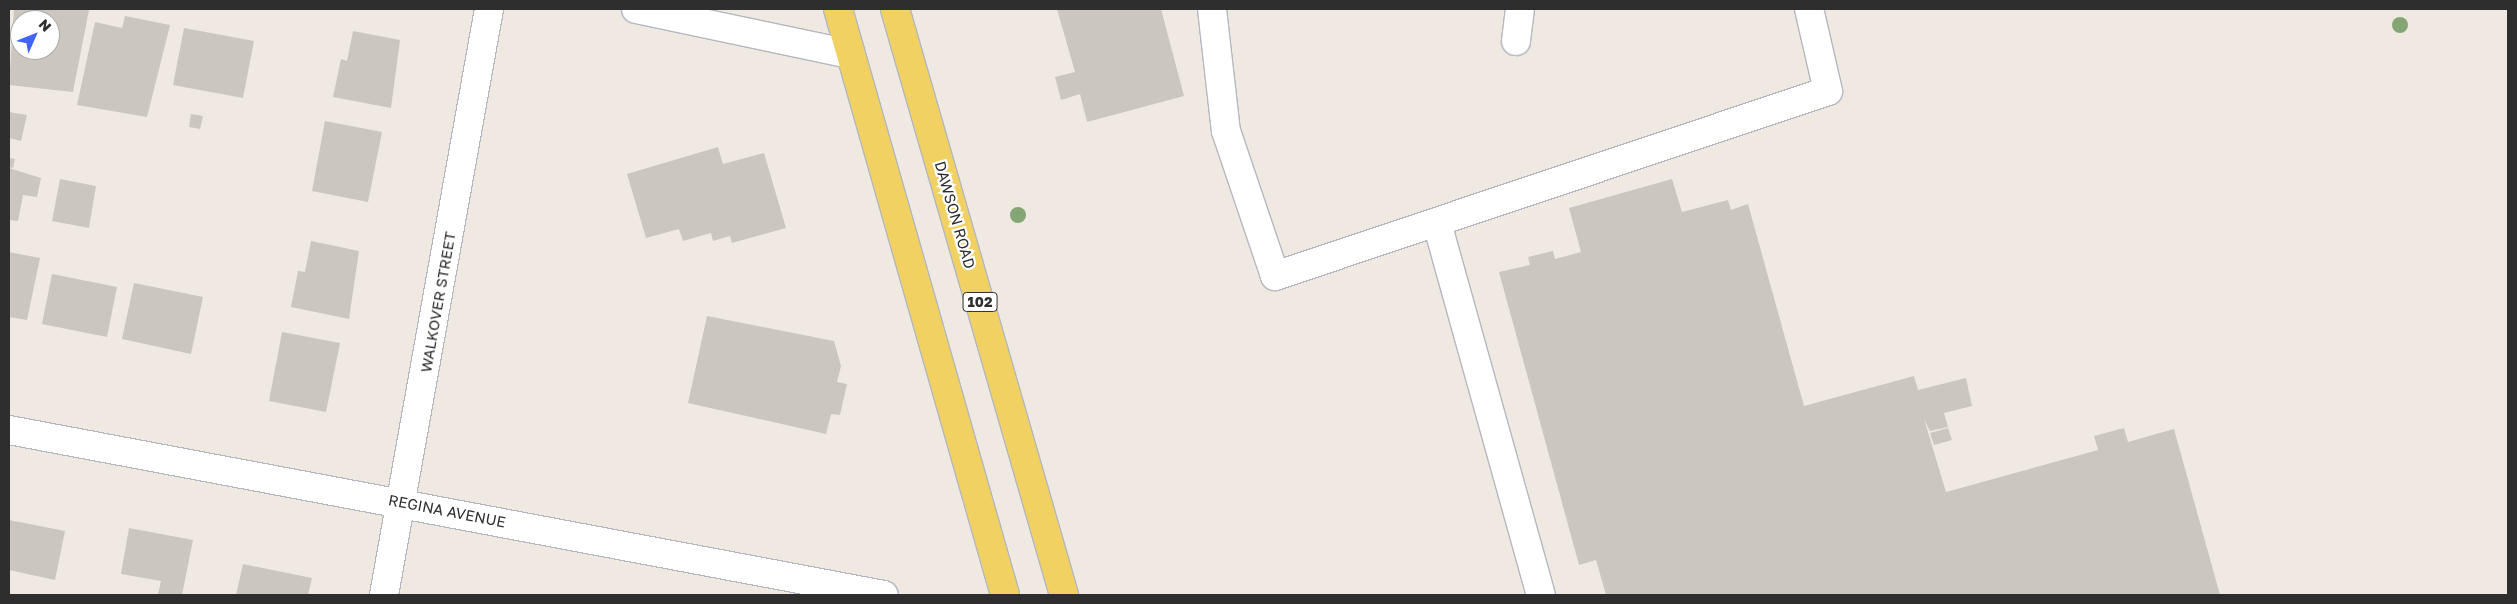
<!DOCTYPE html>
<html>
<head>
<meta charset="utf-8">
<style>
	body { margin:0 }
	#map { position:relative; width:2517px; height:604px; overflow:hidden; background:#efe9e1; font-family:"Golos Text",sans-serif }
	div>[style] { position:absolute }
	.building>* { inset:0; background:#cbc7bf }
	.roads { filter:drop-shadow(1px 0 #b4b7c1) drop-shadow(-1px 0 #b4b7c1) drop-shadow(0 1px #b4b7c1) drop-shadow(0 -1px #b4b7c1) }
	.minor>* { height:28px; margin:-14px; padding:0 14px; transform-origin:14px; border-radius:14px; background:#fff }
	.major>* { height:28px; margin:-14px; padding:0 14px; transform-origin:14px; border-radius:14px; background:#f2d163 }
	.trees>* { width:16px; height:16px; margin:-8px; border-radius:50%; background:#84a574 }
	span { translate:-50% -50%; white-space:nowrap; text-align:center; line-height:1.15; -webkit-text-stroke:4.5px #fff; paint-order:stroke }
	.shield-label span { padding:1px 4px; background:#fff; border:1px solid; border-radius:4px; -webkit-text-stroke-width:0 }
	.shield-label { font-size:14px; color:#2e2e2e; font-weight:700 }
	.street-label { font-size:15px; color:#2e2e2e }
	.frame { position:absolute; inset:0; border:10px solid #2e2e2e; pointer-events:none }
	.north { position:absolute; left:10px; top:10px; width:50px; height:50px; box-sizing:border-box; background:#fff; border:1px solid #ababab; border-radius:50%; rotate:46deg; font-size:14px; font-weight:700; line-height:20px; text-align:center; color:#2e2e2e }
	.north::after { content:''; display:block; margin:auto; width:18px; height:22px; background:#4264fb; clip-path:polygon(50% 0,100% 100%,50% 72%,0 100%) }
</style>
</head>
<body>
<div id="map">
	<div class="building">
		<div style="clip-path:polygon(evenodd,14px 9px,89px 10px,73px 92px,9px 85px,14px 9px,20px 20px,50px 20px,50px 50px,20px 50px,20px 20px)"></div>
		<div style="clip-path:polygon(1057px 9px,1161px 9px,1184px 96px,1087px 122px,1080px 94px,1061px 100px,1055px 77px,1075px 72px)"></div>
		<div style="clip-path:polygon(125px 16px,170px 25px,147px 117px,77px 105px,95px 22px,122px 28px)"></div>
		<div style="clip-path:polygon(184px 28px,254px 41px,243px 98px,173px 85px)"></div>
		<div style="clip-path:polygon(353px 31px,400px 40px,391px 108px,333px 97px,341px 59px,347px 61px)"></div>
		<div style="clip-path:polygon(9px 112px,27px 115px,21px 141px,9px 138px)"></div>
		<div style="clip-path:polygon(191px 114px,203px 116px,200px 129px,189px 127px)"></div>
		<div style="clip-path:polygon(325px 121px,382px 132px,368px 202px,312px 191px)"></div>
		<div style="clip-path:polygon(718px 147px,723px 164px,764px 153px,786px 228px,732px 243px,730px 236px,713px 241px,711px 233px,683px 241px,679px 229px,646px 238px,627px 174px)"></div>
		<div style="clip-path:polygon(9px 158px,15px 159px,13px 168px,9px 167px)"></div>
		<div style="clip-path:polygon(9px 168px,41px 178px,37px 197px,23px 195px,18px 221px,9px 220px)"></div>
		<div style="clip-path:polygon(60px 179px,96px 186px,89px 228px,52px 221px)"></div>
		<div style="clip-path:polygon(1672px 179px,1682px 212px,1728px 200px,1731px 210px,1748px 204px,1804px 406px,1914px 376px,1918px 390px,1966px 378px,1972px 406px,1944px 413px,1948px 427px,1930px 431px,1924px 419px,1946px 492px,2098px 450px,2094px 436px,2124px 428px,2128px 442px,2174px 429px,2220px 595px,1606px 595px,1596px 560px,1579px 565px,1499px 272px,1530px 265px,1528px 257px,1553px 251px,1555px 259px,1581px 252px,1569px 208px)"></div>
		<div style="clip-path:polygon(311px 241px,359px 251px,349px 319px,291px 307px,298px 271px,305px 272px)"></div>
		<div style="clip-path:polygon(9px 252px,40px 258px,27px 320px,9px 317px)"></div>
		<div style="clip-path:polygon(52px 274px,117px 287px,107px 337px,42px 324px)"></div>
		<div style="clip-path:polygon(134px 283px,203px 297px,191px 354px,122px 339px)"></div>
		<div style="clip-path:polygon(707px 316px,834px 341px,841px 366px,837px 382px,847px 384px,840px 415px,831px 414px,826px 434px,688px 403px)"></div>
		<div style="clip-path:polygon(282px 332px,340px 343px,326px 412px,269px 401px)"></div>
		<div style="clip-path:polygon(1948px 428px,1952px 440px,1934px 445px,1930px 433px)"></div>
		<div style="clip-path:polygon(9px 520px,65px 531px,55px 580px,9px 570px)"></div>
		<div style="clip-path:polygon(129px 528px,193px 540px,182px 595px,158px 594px,161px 581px,121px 574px)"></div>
		<div style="clip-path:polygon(243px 564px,312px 578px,308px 595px,236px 595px)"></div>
	</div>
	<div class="roads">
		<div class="minor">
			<div style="left:636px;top:9px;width:219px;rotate:11.9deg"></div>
			<div style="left:1212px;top:9px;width:123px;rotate:83.5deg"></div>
			<div style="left:1226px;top:131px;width:153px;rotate:71.3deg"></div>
			<div style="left:1275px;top:276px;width:583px;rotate:-18.5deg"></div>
			<div style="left:1828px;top:91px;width:84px;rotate:-103deg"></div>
			<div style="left:1516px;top:41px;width:32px;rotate:-83deg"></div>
			<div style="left:1437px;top:223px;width:386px;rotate:74.4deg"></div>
			<div style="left:9px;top:430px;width:890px;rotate:10.68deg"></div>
			<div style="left:384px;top:595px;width:595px;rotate:-79.84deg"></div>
		</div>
		<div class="major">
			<div style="left:838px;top:9px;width:609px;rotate:74.09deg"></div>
			<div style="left:895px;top:9px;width:610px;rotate:73.91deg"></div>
		</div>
	</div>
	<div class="trees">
		<div style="left:2400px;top:25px"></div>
		<div style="left:1018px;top:215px"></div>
	</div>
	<div class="shield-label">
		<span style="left:980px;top:302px">102</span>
	</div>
	<div class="street-label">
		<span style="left:955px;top:215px;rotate:74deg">DAWSON ROAD</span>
		<span style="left:438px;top:302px;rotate:-80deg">WALKOVER STREET</span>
		<span style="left:447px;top:511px;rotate:11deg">REGINA AVENUE</span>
	</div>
	<div class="frame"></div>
	<div class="north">N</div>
</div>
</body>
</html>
